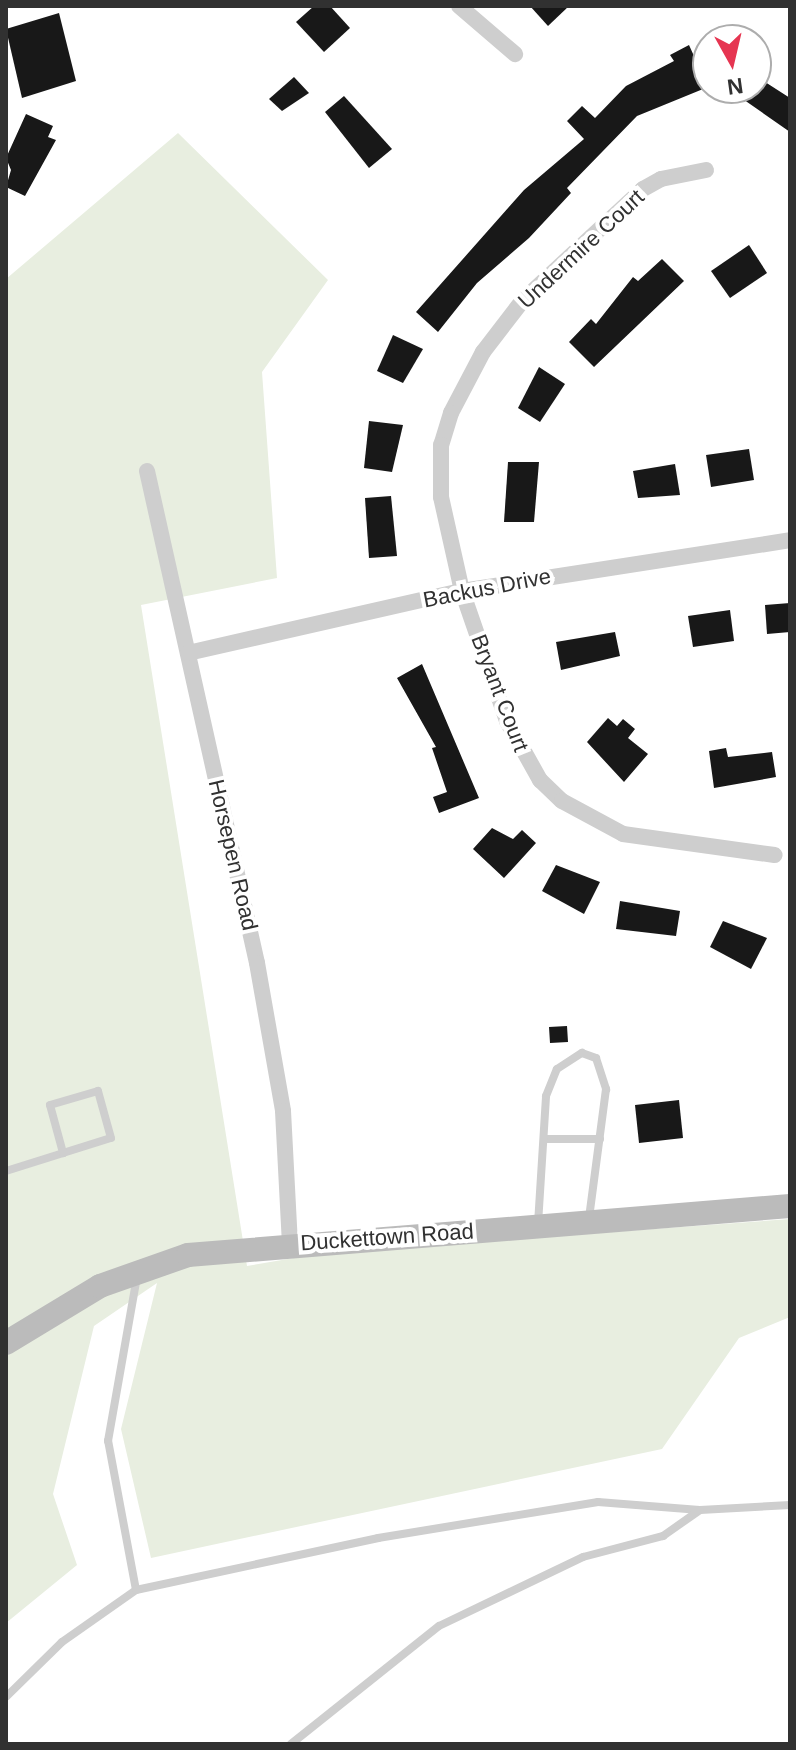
<!DOCTYPE html>
<html>
<head>
<meta charset="utf-8">
<style>
	body { margin:0 }
	#map { position:relative; width:796px; height:1750px; overflow:hidden; background:#fff; font-family:Helvetica,sans-serif }
	div>[style] { position:absolute }
	.green>* { inset:0; background:#e8eee0 }
	.building>* { inset:0; background:#181818 }
	.lane>* { height:8px; margin:-4px; padding:0 4px; transform-origin:4px; border-radius:4px; background:#cecece }
	.street>* { height:16px; margin:-8px; padding:0 8px; transform-origin:8px; border-radius:8px; background:#cecece }
	.secondary>* { height:24px; margin:-12px; padding:0 12px; transform-origin:12px; border-radius:12px; background:#bbb }
	span { translate:-50% -50%; white-space:nowrap; text-align:center; line-height:1.15; -webkit-text-stroke:8px #fff; paint-order:stroke }
	.street-label { font-size:22px; color:#313131 }
	.frame { position:absolute; inset:0; border:8px solid #313131; pointer-events:none }
	.north { position:absolute; left:692px; top:24px; width:80px; height:80px; box-sizing:border-box; background:#fff; border:2px solid #adadad; border-radius:50%; rotate:172deg; font-size:22px; font-weight:700; line-height:32px; text-align:center; color:#313131 }
	.north::after { content:''; display:block; margin:auto; width:28px; height:36px; background:#e63551; clip-path:polygon(50% 0,100% 100%,50% 72%,0 100%) }
</style>
</head>
<body>
<div id="map">
	<div class="green">
		<div style="clip-path:polygon(178px 133px,328px 280px,262px 372px,277px 578px,141px 605px,247px 1266px,323px 1253px,790px 1219px,790px 1317px,739px 1338px,662px 1449px,151px 1558px,121px 1429px,157px 1283px,94px 1326px,53px 1494px,77px 1565px,6px 1623px,6px 279px)"></div>
	</div>
	<div class="building">
		<div style="clip-path:polygon(314px 6px,330px 6px,350px 28px,324px 52px,296px 22px)"></div>
		<div style="clip-path:polygon(530px 6px,569px 6px,548px 26px)"></div>
		<div style="clip-path:polygon(59px 13px,76px 81px,22px 98px,6px 29px)"></div>
		<div style="clip-path:polygon(689px 45px,708px 87px,637px 116px,567px 188px,571px 193px,529px 238px,477px 283px,438px 332px,416px 312px,524px 190px,584px 139px,567px 121px,582px 106px,595px 118px,626px 86px,674px 61px,670px 55px)"></div>
		<div style="clip-path:polygon(756px 76px,790px 98px,790px 132px,727px 88px,756px 88px)"></div>
		<div style="clip-path:polygon(294px 77px,309px 93px,282px 111px,269px 99px)"></div>
		<div style="clip-path:polygon(344px 96px,392px 149px,369px 168px,325px 112px)"></div>
		<div style="clip-path:polygon(26px 114px,53px 126px,48px 137px,56px 140px,25px 196px,6px 187px,11px 170px,6px 158px)"></div>
		<div style="clip-path:polygon(749px 245px,767px 273px,730px 298px,711px 271px)"></div>
		<div style="clip-path:polygon(662px 259px,684px 281px,594px 367px,569px 342px,591px 319px,596px 324px,633px 277px,638px 281px)"></div>
		<div style="clip-path:polygon(393px 335px,423px 349px,403px 383px,377px 371px)"></div>
		<div style="clip-path:polygon(539px 367px,565px 384px,540px 422px,518px 408px)"></div>
		<div style="clip-path:polygon(369px 421px,403px 425px,392px 472px,364px 468px)"></div>
		<div style="clip-path:polygon(749px 449px,754px 480px,711px 487px,706px 455px)"></div>
		<div style="clip-path:polygon(508px 462px,539px 462px,534px 522px,504px 522px)"></div>
		<div style="clip-path:polygon(675px 464px,680px 495px,638px 498px,633px 471px)"></div>
		<div style="clip-path:polygon(391px 496px,397px 556px,369px 558px,365px 498px)"></div>
		<div style="clip-path:polygon(790px 603px,790px 632px,767px 634px,765px 605px)"></div>
		<div style="clip-path:polygon(730px 610px,734px 641px,693px 647px,688px 616px)"></div>
		<div style="clip-path:polygon(615px 632px,620px 656px,561px 670px,556px 642px)"></div>
		<div style="clip-path:polygon(422px 664px,479px 798px,439px 813px,433px 797px,447px 792px,432px 748px,436px 747px,397px 678px)"></div>
		<div style="clip-path:polygon(608px 718px,617px 726px,623px 719px,635px 729px,628px 738px,648px 754px,624px 782px,587px 742px)"></div>
		<div style="clip-path:polygon(726px 748px,728px 757px,772px 752px,776px 777px,714px 788px,709px 751px)"></div>
		<div style="clip-path:polygon(492px 828px,513px 839px,522px 830px,536px 843px,504px 878px,473px 849px)"></div>
		<div style="clip-path:polygon(556px 865px,600px 882px,584px 914px,542px 891px)"></div>
		<div style="clip-path:polygon(620px 901px,680px 911px,676px 936px,616px 929px)"></div>
		<div style="clip-path:polygon(723px 921px,767px 938px,751px 969px,710px 947px)"></div>
		<div style="clip-path:polygon(567px 1026px,568px 1042px,550px 1043px,549px 1027px)"></div>
		<div style="clip-path:polygon(679px 1100px,683px 1138px,639px 1143px,635px 1105px)"></div>
	</div>
	<div class="lane">
		<div style="left:547px;top:1139px;width:53px"></div>
		<div style="left:6px;top:1171px;width:60px;rotate:-17.5deg"></div>
		<div style="left:63px;top:1153px;width:50px;rotate:-17.4deg"></div>
		<div style="left:111px;top:1138px;width:49px;rotate:-105.5deg"></div>
		<div style="left:98px;top:1091px;width:50px;rotate:163.7deg"></div>
		<div style="left:50px;top:1105px;width:50px;rotate:74.8deg"></div>
		<div style="left:538px;top:1224px;width:128px;rotate:-86.4deg"></div>
		<div style="left:546px;top:1096px;width:29px;rotate:-68deg"></div>
		<div style="left:557px;top:1069px;width:30px;rotate:-33deg"></div>
		<div style="left:582px;top:1053px;width:15px;rotate:20deg"></div>
		<div style="left:596px;top:1058px;width:33px;rotate:72deg"></div>
		<div style="left:606px;top:1089px;width:130px;rotate:97.5deg"></div>
		<div style="left:136px;top:1590px;width:152px;rotate:-100.6deg"></div>
		<div style="left:108px;top:1441px;width:168px;rotate:-80deg"></div>
		<div style="left:6px;top:1697px;width:78px;rotate:-44.5deg"></div>
		<div style="left:62px;top:1642px;width:90px;rotate:-35.1deg"></div>
		<div style="left:136px;top:1590px;width:248px;rotate:-12.1deg"></div>
		<div style="left:378px;top:1538px;width:223px;rotate:-9.3deg"></div>
		<div style="left:598px;top:1502px;width:102px;rotate:4.5deg"></div>
		<div style="left:700px;top:1510px;width:90px;rotate:-3.2deg"></div>
		<div style="left:291px;top:1744px;width:189px;rotate:-38.6deg"></div>
		<div style="left:439px;top:1626px;width:160px;rotate:-25.6deg"></div>
		<div style="left:583px;top:1557px;width:83px;rotate:-14.7deg"></div>
		<div style="left:663px;top:1536px;width:45px;rotate:-35.1deg"></div>
	</div>
	<div class="street">
		<div style="left:459px;top:6px;width:74px;rotate:40.6deg"></div>
		<div style="left:706px;top:170px;width:46px;rotate:168.7deg"></div>
		<div style="left:661px;top:179px;width:21px;rotate:151deg"></div>
		<div style="left:643px;top:189px;width:163px;rotate:137.2deg"></div>
		<div style="left:523px;top:300px;width:66px;rotate:127.6deg"></div>
		<div style="left:483px;top:352px;width:69px;rotate:117.7deg"></div>
		<div style="left:451px;top:413px;width:34px;rotate:107deg"></div>
		<div style="left:441px;top:445px;width:52px;rotate:90deg"></div>
		<div style="left:441px;top:497px;width:96px;rotate:77.4deg"></div>
		<div style="left:462px;top:591px;width:138px;rotate:70.9deg"></div>
		<div style="left:507px;top:721px;width:68px;rotate:60.8deg"></div>
		<div style="left:540px;top:780px;width:30px;rotate:44deg"></div>
		<div style="left:562px;top:801px;width:69px;rotate:28.4deg"></div>
		<div style="left:623px;top:834px;width:153px;rotate:7.9deg"></div>
		<div style="left:147px;top:471px;width:504px;rotate:77.4deg"></div>
		<div style="left:257px;top:963px;width:150px;rotate:80deg"></div>
		<div style="left:283px;top:1111px;width:133px;rotate:87deg"></div>
		<div style="left:188px;top:653px;width:281px;rotate:-12.8deg"></div>
		<div style="left:462px;top:591px;width:332px;rotate:-8.8deg"></div>
	</div>
	<div class="secondary">
		<div style="left:6px;top:1343px;width:110px;rotate:-31.2deg"></div>
		<div style="left:100px;top:1286px;width:93px;rotate:-19.4deg"></div>
		<div style="left:188px;top:1255px;width:604px;rotate:-4.65deg"></div>
	</div>
	<div class="street-label">
		<span style="left:581px;top:249px;rotate:-43deg">Undermire Court</span>
		<span style="left:487px;top:588px;rotate:-11deg">Backus Drive</span>
		<span style="left:500px;top:693px;rotate:69deg">Bryant Court</span>
		<span style="left:233px;top:855px;rotate:77deg">Horsepen Road</span>
		<span style="left:387px;top:1237px;rotate:-4deg">Duckettown Road</span>
	</div>
	<div class="frame"></div>
	<div class="north">N</div>
</div>
</body>
</html>
